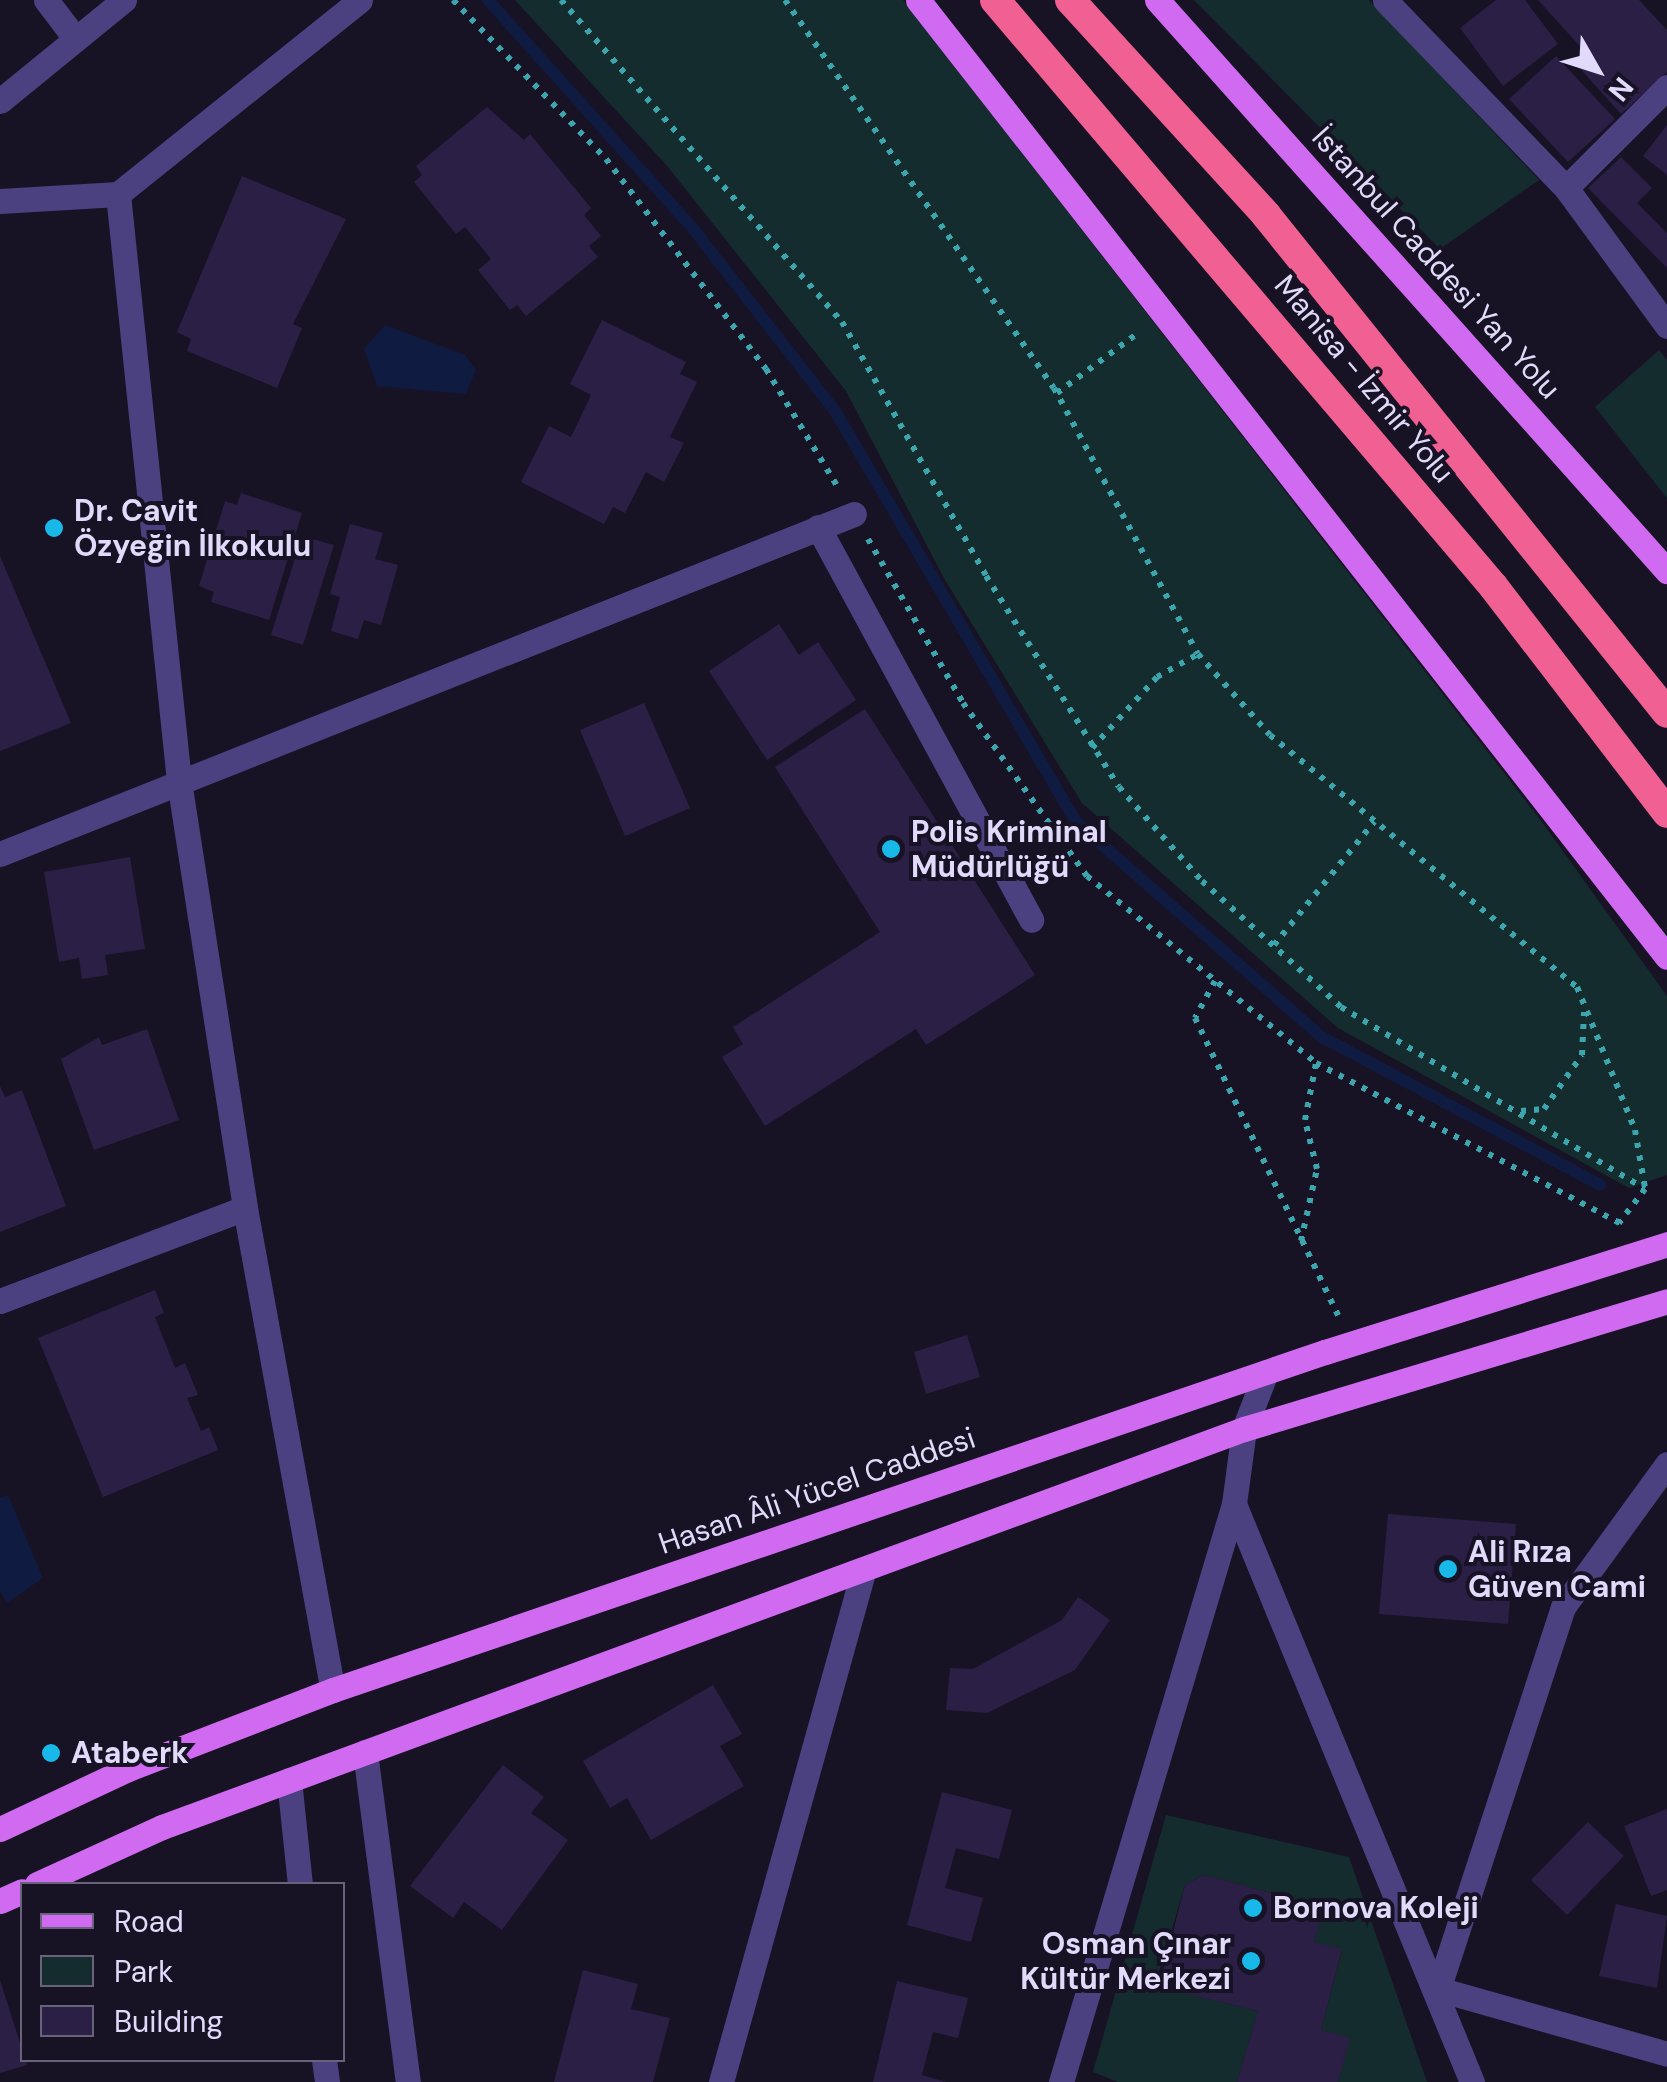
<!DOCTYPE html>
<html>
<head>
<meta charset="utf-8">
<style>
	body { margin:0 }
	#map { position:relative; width:1667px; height:2082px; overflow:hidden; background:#181225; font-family:"DM Sans",sans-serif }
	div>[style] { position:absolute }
	.green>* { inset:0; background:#152c2f }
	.water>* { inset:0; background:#0f1b41 }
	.stream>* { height:12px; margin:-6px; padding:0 6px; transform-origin:6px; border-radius:6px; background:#0f1b41 }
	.building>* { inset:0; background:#2c1f45 }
	.path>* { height:6px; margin-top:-3px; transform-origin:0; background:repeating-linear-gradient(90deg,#3ba6ae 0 5px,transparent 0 13px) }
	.minor>* { height:25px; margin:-12.5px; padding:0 12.5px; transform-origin:12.5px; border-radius:12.5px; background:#4c4180 }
	.major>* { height:25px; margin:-12.5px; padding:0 12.5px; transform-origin:12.5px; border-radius:12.5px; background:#d06bf1 }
	.highway>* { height:30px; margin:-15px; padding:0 15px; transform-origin:15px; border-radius:15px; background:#f06092 }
	.dots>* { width:28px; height:28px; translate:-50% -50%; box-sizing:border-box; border:5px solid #181225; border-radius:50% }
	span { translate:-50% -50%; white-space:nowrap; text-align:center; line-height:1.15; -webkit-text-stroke:8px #181225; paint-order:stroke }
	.street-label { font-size:30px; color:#e2dafb }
	.poi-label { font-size:30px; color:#e2dafb; font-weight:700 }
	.left { translate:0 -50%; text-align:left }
	.right { translate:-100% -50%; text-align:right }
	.legend { position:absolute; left:20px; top:1882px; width:325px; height:180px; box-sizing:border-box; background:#181225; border:2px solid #69627b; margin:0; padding:12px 18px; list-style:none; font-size:30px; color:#e2dafb }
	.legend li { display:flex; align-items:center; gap:20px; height:50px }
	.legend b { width:50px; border:2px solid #69627b }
	.north { position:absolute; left:1547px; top:20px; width:100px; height:100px; -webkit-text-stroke:8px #181225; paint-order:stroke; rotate:129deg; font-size:28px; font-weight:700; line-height:40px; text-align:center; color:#e2dafb }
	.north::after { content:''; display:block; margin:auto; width:35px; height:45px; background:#e2dafb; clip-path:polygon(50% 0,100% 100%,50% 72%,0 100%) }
</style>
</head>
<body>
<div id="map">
	<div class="green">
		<div style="clip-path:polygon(515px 0,903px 0,1539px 818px,1667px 996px,1667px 1175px,1629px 1188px,1338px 1028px,1082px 803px,945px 580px,846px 391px,668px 167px)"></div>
		<div style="clip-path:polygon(1194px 0,1369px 0,1539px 180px,1440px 249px)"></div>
		<div style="clip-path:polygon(1659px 350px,1667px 360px,1667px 498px,1595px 407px)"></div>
		<div style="clip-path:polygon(1166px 1815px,1349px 1857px,1427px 2082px,1338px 2082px,1349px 2039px,1321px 2030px,1342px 1950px,1314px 1942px,1323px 1907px,1204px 1875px,1185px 1885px,1159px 1972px,1172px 1990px,1258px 2011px,1237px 2082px,1118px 2082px,1093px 2072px)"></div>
	</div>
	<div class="water">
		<div style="clip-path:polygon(385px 325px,465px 355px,476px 370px,466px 394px,377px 386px,364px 349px)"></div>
		<div style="clip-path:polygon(8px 1495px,43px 1578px,7px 1603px,0 1591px,0 1498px)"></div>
	</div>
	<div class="stream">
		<div style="left:488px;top:0;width:304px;rotate:48.1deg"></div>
		<div style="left:691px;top:226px;width:234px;rotate:52.1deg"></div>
		<div style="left:835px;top:411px;width:476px;rotate:59.6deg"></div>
		<div style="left:1076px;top:822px;width:327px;rotate:41.2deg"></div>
		<div style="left:1322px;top:1037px;width:315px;rotate:28deg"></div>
	</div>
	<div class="building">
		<div style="clip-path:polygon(1496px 0,1525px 0,1558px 44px,1503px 86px,1460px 28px)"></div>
		<div style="clip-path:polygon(1538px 0,1639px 0,1667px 30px,1667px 72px,1621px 114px,1575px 63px,1586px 53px)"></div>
		<div style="clip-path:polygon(1556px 56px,1615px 119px,1568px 162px,1509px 99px)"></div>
		<div style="clip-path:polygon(487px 107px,524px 140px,530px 134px,591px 208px,584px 215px,601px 236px,589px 246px,598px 257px,526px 316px,517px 305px,510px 310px,478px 270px,491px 259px,465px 227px,456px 234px,414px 182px,422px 175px,416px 166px)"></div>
		<div style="clip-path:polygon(1667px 125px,1667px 175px,1643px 156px)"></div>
		<div style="clip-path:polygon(1621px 157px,1652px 188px,1637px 203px,1667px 233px,1667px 268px,1588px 188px)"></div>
		<div style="clip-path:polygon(242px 176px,346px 219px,293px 324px,302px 328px,277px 388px,187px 351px,191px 339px,177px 332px)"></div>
		<div style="clip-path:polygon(602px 320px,686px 362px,680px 374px,697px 382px,670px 437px,684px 443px,664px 482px,646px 472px,625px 513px,613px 507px,604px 524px,521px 482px,549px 426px,571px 437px,591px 395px,570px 384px)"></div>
		<div style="clip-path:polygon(241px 493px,302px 513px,269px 620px,211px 602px,214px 592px,199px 586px,225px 501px,237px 505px)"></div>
		<div style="clip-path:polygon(350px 524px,383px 533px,375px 559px,398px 565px,381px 625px,364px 620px,358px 639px,331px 631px,340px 597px,330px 594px)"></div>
		<div style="clip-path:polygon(302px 536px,334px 545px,303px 645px,271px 635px)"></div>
		<div style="clip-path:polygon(0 556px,71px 723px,0 751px)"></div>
		<div style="clip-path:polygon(779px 624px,799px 655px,818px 642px,856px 700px,767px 760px,709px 671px)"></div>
		<div style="clip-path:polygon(644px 703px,690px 808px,625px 836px,580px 730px)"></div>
		<div style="clip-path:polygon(865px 709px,1035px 975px,926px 1045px,916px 1029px,765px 1126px,722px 1057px,743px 1044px,733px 1027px,880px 932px,775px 767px)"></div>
		<div style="clip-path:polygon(130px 857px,145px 949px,105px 955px,108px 975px,82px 979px,79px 958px,59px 962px,44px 872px)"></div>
		<div style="clip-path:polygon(147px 1029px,179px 1120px,94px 1150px,61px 1059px,99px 1037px,102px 1045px)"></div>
		<div style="clip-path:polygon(0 1086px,5px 1097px,22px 1090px,66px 1206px,0 1232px)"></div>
		<div style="clip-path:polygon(155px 1290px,164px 1313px,155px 1317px,175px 1368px,185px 1363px,198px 1395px,187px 1398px,201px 1431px,209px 1427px,218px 1450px,103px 1497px,38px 1338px)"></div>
		<div style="clip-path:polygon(967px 1335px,980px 1377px,926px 1394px,914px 1352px)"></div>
		<div style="clip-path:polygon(1388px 1514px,1516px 1524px,1508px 1624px,1379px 1614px)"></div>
		<div style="clip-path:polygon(1078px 1597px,1110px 1620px,1075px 1670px,987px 1713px,946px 1710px,950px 1668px,973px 1669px,1062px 1620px)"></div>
		<div style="clip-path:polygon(713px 1685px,742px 1734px,720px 1746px,744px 1786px,651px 1840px,627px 1798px,610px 1808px,583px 1761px)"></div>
		<div style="clip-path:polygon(503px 1765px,544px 1797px,531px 1813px,568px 1840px,502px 1930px,464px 1902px,453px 1918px,410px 1886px)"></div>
		<div style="clip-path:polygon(942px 1792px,1012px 1810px,999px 1859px,956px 1848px,945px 1888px,983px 1898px,971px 1942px,907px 1925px)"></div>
		<div style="clip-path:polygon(1667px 1809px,1667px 1890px,1651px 1896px,1624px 1826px)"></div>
		<div style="clip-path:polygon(1588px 1822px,1624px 1856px,1567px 1915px,1531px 1880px)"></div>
		<div style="clip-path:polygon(1204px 1875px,1324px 1907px,1314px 1942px,1342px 1949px,1321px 2030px,1350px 2038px,1338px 2082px,1237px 2082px,1258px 2011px,1171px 1990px,1161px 1979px,1185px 1885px)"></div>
		<div style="clip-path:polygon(1616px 1904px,1667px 1916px,1657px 1988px,1599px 1976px)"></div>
		<div style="clip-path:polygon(583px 1970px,638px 1984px,631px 2009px,670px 2018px,653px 2082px,554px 2082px)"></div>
		<div style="clip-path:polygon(0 1980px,27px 2065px,0 2073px)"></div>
		<div style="clip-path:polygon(897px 1981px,968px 1998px,958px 2038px,933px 2032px,922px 2075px,946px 2082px,873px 2082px)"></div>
	</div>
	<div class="path">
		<div style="left:453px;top:0;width:221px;rotate:46.1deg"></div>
		<div style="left:606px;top:159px;width:264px;rotate:52.7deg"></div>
		<div style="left:766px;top:369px;width:140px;rotate:58.7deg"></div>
		<div style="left:561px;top:0;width:427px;rotate:48.9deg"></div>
		<div style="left:842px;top:322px;width:292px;rotate:60.4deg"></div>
		<div style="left:986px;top:576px;width:249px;rotate:57.8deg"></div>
		<div style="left:1119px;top:787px;width:125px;rotate:48.6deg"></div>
		<div style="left:1202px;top:881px;width:188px;rotate:42.2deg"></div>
		<div style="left:1341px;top:1007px;width:354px;rotate:30.9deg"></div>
		<div style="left:1645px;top:1189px;width:43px;rotate:127.4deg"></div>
		<div style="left:785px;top:0;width:472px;rotate:55.3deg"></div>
		<div style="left:1054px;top:388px;width:302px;rotate:61.6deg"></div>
		<div style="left:1198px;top:654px;width:108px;rotate:48.4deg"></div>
		<div style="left:1270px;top:735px;width:397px;rotate:39.4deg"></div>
		<div style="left:1577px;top:987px;width:154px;rotate:67.9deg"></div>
		<div style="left:1635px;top:1130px;width:59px;rotate:80.2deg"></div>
		<div style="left:1057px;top:393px;width:101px;rotate:-36.5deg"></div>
		<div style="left:868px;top:539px;width:190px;rotate:59.9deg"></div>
		<div style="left:963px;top:703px;width:213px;rotate:54.4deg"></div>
		<div style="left:1087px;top:876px;width:296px;rotate:39.2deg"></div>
		<div style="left:1316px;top:1063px;width:345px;rotate:27.8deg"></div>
		<div style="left:1092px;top:748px;width:96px;rotate:-47.5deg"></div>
		<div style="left:1157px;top:677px;width:47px;rotate:-29.3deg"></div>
		<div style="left:1274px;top:945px;width:159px;rotate:-50.9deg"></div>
		<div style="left:1215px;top:981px;width:42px;rotate:118.4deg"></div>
		<div style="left:1195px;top:1018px;width:330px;rotate:64.3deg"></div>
		<div style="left:1521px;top:1111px;width:23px;rotate:-5deg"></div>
		<div style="left:1544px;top:1109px;width:66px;rotate:-54.9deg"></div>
		<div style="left:1582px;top:1055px;width:43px;rotate:-87.3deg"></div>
		<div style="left:1301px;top:1241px;width:74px;rotate:-77.5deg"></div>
		<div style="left:1317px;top:1169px;width:50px;rotate:-103.8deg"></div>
		<div style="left:1305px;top:1120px;width:58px;rotate:-79.1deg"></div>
	</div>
	<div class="minor">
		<div style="left:46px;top:0;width:48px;rotate:52.7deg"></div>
		<div style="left:1385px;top:0;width:261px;rotate:46.1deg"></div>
		<div style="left:1566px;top:188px;width:171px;rotate:53.8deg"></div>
		<div style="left:0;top:101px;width:160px;rotate:-39.2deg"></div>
		<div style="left:1566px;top:188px;width:143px;rotate:-45deg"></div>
		<div style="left:118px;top:194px;width:590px;rotate:84.07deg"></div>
		<div style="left:179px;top:781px;width:432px;rotate:81.2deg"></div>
		<div style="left:245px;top:1208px;width:490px;rotate:79.7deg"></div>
		<div style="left:0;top:201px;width:118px;rotate:-3.4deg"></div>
		<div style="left:118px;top:194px;width:310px;rotate:-38.7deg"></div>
		<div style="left:818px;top:527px;width:447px;rotate:61.5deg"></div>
		<div style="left:0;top:854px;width:919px;rotate:-21.71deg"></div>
		<div style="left:0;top:1301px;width:262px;rotate:-20.8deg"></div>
		<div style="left:1266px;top:1372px;width:61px;rotate:111.1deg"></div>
		<div style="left:1244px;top:1429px;width:76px;rotate:97.6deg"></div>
		<div style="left:1234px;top:1504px;width:625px;rotate:67.62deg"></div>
		<div style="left:1667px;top:1464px;width:177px;rotate:126deg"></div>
		<div style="left:1563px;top:1607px;width:402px;rotate:108.1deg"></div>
		<div style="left:1438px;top:1989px;width:238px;rotate:15.8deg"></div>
		<div style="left:365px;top:1752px;width:333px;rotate:82.6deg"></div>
		<div style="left:289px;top:1780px;width:105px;rotate:84deg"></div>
		<div style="left:324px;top:2060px;width:22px;rotate:82deg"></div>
		<div style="left:721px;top:2082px;width:525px;rotate:-74.43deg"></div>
		<div style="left:1061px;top:2082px;width:603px;rotate:-73.34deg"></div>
	</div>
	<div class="major">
		<div style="left:918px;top:0;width:1215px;rotate:51.95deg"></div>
		<div style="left:1157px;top:0;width:766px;rotate:48.23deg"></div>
		<div style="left:0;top:1829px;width:141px;rotate:-25.1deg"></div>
		<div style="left:128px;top:1769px;width:220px;rotate:-21.1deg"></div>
		<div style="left:333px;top:1690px;width:1048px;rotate:-18.82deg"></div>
		<div style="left:1325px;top:1352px;width:359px;rotate:-17.5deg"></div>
		<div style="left:37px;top:1884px;width:137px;rotate:-24.5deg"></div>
		<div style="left:162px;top:1827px;width:1153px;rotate:-20.2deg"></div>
		<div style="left:1244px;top:1429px;width:442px;rotate:-16.8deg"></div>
		<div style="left:0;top:1901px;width:24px;rotate:-24deg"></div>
	</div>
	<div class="highway">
		<div style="left:995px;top:0;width:769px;rotate:49.64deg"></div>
		<div style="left:1493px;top:586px;width:286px;rotate:52.5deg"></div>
		<div style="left:1070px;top:0;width:291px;rotate:47.6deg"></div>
		<div style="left:1266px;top:215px;width:639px;rotate:51.16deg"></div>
	</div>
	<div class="dots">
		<div style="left:54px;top:528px;background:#18b9e9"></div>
		<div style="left:891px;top:849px;background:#18b9e9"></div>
		<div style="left:1448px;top:1569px;background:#18b9e9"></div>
		<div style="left:51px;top:1753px;background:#18b9e9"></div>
		<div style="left:1253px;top:1908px;background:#18b9e9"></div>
		<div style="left:1251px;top:1961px;background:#18b9e9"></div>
	</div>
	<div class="street-label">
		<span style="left:1436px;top:263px;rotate:48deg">İstanbul Caddesi Yan Yolu</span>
		<span style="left:1364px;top:379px;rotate:50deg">Manisa - İzmir Yolu</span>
		<span style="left:817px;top:1491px;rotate:-19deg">Hasan Âli Yücel Caddesi</span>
	</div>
	<div class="poi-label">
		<span class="left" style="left:74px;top:528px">Dr. Cavit<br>Özyeğin İlkokulu</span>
		<span class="left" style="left:911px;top:849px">Polis Kriminal<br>Müdürlüğü</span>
		<span class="left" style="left:1468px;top:1569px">Ali Rıza<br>Güven Cami</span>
		<span class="left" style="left:71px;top:1753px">Ataberk</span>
		<span class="left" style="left:1273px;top:1908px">Bornova Koleji</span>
		<span class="right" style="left:1231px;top:1961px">Osman Çınar<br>Kültür Merkezi</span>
	</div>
	<ul class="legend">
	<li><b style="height:12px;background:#d06bf1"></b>Road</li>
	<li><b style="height:28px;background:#152c2f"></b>Park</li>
	<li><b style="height:28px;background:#2c1f45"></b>Building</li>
	</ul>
	<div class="north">N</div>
</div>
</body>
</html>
